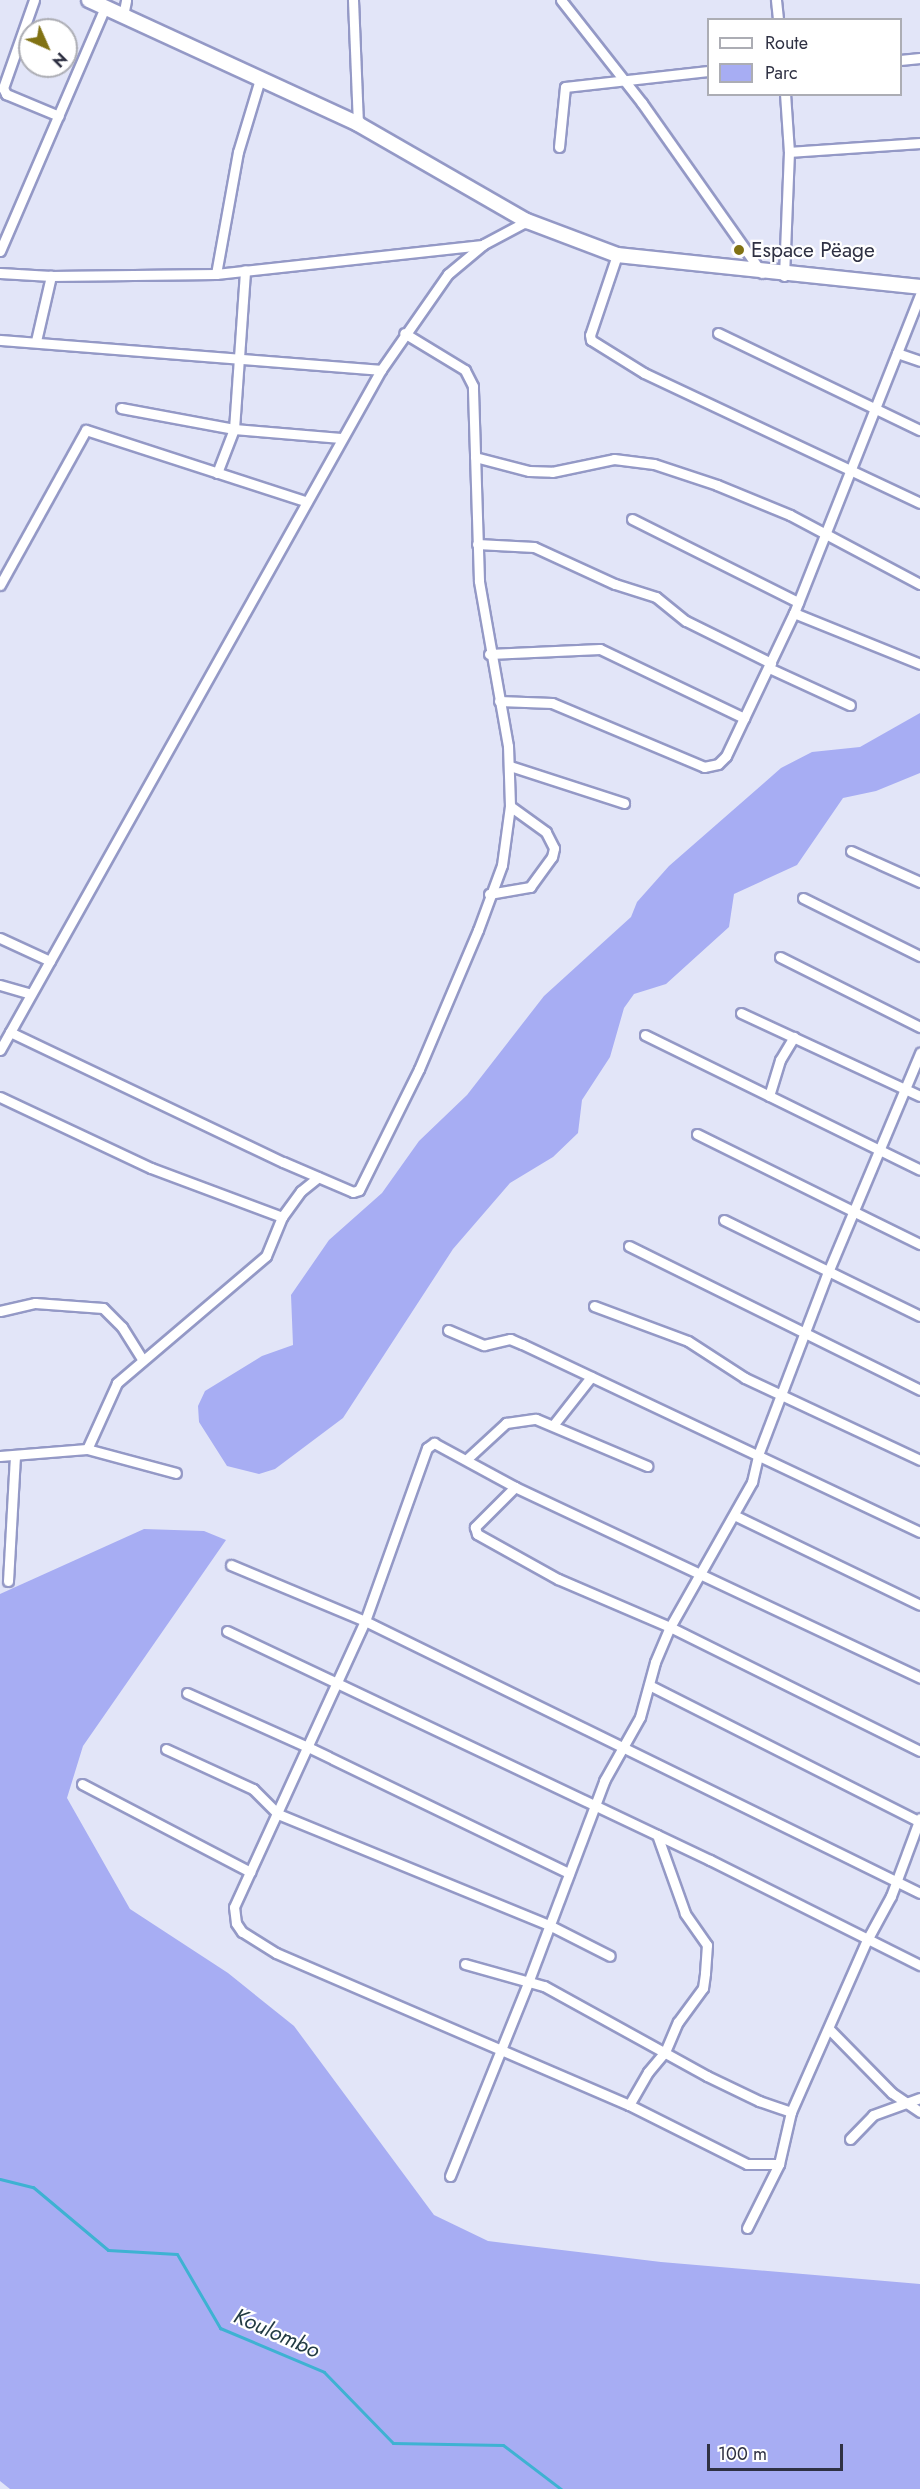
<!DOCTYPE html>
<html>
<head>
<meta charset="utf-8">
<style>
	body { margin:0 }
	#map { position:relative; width:920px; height:2489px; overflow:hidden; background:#e2e5f8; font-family:Jost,sans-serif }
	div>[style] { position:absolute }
	.green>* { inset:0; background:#a7adf3 }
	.stream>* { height:3px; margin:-1.5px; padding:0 1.5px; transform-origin:1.5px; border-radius:1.5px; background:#3eb2d2 }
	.roads { filter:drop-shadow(2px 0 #9499c6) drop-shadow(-2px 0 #9499c6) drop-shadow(0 2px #9499c6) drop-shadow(0 -2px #9499c6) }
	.minor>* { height:9px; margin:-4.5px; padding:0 4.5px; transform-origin:4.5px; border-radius:4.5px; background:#fff }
	.highway>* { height:14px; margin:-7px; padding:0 7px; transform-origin:7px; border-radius:7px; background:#fff }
	.dots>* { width:16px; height:16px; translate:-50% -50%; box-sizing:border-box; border:3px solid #fff; border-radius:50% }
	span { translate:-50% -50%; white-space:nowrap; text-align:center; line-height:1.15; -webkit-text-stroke:4.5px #fff; paint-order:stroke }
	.poi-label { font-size:21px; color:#2f3143 }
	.left { translate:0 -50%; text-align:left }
	.water-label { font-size:22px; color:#223b43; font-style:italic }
	.legend { position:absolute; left:707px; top:18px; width:195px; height:78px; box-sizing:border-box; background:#fff; border:2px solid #acadb4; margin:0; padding:8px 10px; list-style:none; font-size:18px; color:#2f3143 }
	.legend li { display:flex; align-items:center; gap:12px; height:30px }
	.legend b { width:30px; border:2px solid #acadb4 }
	.north { position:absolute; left:18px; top:18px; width:60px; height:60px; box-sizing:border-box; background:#fff; border:2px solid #acadb4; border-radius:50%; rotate:135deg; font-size:16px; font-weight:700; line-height:24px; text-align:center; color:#2f3143 }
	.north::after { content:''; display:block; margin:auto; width:21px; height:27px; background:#817213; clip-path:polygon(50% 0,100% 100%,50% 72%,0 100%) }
	.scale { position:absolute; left:707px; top:2444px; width:136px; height:27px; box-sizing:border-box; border:3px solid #2f3143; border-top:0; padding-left:8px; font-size:18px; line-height:21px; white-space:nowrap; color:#2f3143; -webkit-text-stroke:4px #fff; paint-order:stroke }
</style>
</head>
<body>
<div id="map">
	<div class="green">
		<div style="clip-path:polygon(920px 713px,920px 773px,876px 791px,843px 798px,797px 865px,734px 894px,729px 927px,666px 984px,634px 994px,624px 1008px,610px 1057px,582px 1100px,578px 1133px,553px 1157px,510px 1183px,453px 1249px,343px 1418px,275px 1469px,259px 1474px,227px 1466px,199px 1422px,198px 1406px,205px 1391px,262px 1356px,293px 1345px,291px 1295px,329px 1240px,382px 1193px,419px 1141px,467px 1095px,544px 996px,631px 917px,637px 902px,669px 866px,781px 768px,812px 752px,860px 747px)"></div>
		<div style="clip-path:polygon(144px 1529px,204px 1531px,226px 1540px,83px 1746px,67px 1798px,130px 1909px,228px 1973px,294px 2026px,434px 2215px,488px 2241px,661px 2262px,920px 2284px,920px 2489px,10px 2489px,0 2481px,0 1594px)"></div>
	</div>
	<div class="stream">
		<div style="left:0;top:2179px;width:34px;rotate:14deg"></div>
		<div style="left:33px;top:2187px;width:98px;rotate:40deg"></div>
		<div style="left:108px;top:2250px;width:69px;rotate:3.3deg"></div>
		<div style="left:177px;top:2254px;width:86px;rotate:59.8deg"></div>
		<div style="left:220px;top:2328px;width:113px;rotate:22.9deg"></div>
		<div style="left:324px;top:2372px;width:99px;rotate:45.8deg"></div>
		<div style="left:393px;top:2443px;width:110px;rotate:1deg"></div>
		<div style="left:503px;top:2445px;width:73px;rotate:37.2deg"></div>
	</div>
	<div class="roads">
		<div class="minor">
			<div style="left:34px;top:0;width:93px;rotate:109.4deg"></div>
			<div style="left:3px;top:88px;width:7px;rotate:63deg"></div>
			<div style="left:6px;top:94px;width:57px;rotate:22.5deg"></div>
			<div style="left:353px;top:0;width:124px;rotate:87.7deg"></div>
			<div style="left:561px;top:0;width:131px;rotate:51.8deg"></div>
			<div style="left:642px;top:103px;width:208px;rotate:54.8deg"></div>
			<div style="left:776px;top:0;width:20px;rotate:84deg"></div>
			<div style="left:123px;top:16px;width:16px;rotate:-79deg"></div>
			<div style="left:900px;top:60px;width:20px;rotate:-6deg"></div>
			<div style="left:559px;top:147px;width:60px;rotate:-84.3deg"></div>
			<div style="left:565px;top:87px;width:144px;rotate:-6.4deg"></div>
			<div style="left:789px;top:152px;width:131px;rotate:-3.9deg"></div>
			<div style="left:0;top:251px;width:266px;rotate:-66.7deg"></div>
			<div style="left:617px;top:255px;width:84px;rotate:108.6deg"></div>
			<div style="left:590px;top:335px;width:5px;rotate:79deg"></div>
			<div style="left:591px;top:340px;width:62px;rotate:31.9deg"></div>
			<div style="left:644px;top:373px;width:305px;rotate:25.2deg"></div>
			<div style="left:0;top:273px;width:51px;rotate:3.4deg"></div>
			<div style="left:51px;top:276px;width:165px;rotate:-0.7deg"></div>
			<div style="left:216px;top:274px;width:268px;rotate:-6.2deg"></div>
			<div style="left:216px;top:274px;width:124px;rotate:-79.8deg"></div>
			<div style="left:238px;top:152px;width:76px;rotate:-73.2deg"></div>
			<div style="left:784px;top:276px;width:124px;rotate:-87.7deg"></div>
			<div style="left:789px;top:152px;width:58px;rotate:-93.9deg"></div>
			<div style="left:718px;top:333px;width:224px;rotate:25.7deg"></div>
			<div style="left:0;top:340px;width:382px;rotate:4.5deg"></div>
			<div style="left:36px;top:341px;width:67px;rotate:-77deg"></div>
			<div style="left:897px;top:353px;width:24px;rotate:19deg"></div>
			<div style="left:121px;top:408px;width:115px;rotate:10.5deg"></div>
			<div style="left:234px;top:429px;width:107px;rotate:4.8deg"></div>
			<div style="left:475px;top:457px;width:56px;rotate:14.5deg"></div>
			<div style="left:529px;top:471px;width:23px;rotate:2deg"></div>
			<div style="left:552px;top:472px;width:63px;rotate:-11.8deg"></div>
			<div style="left:614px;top:459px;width:40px;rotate:7.1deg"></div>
			<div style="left:654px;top:464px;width:66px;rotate:18.4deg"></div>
			<div style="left:717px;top:485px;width:79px;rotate:22.3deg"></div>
			<div style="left:790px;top:515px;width:147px;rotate:28deg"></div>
			<div style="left:217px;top:473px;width:47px;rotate:-68.9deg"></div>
			<div style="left:234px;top:429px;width:159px;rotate:-86deg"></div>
			<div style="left:632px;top:519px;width:186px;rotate:26.6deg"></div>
			<div style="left:477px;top:544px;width:57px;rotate:3deg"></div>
			<div style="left:534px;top:547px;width:89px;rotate:24.6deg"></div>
			<div style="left:615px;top:584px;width:43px;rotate:17.6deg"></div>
			<div style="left:656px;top:597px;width:38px;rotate:39deg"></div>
			<div style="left:686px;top:621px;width:95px;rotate:26.3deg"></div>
			<div style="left:0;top:585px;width:177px;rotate:-61deg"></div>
			<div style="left:86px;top:430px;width:232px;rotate:18deg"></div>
			<div style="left:794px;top:613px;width:136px;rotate:22deg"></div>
			<div style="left:489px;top:654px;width:111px;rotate:-2.6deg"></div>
			<div style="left:600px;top:649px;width:160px;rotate:25.6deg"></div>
			<div style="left:769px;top:668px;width:89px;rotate:24.6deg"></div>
			<div style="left:499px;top:701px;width:53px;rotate:2.2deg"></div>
			<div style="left:552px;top:703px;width:165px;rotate:22.8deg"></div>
			<div style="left:704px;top:767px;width:14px;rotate:-12deg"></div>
			<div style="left:718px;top:764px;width:11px;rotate:-45deg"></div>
			<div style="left:726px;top:756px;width:158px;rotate:-64.6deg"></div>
			<div style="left:794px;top:613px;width:342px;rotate:-68.4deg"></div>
			<div style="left:510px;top:766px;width:120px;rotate:18deg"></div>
			<div style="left:851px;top:851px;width:76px;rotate:24.2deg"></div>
			<div style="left:489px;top:894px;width:42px;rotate:-9.7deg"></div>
			<div style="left:530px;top:887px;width:37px;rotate:-54deg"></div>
			<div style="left:552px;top:857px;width:9px;rotate:-77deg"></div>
			<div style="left:554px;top:848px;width:18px;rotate:-117deg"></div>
			<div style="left:546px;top:832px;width:44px;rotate:-144.2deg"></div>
			<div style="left:803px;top:898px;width:131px;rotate:26.4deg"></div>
			<div style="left:0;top:938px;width:55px;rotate:24.7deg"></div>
			<div style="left:780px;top:957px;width:157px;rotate:26.6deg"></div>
			<div style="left:0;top:985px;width:32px;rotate:16deg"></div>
			<div style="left:741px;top:1013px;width:197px;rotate:24.9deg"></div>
			<div style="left:10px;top:1032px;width:302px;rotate:25.5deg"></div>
			<div style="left:283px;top:1162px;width:76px;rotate:23.2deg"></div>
			<div style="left:353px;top:1192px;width:6px;rotate:-18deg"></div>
			<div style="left:359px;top:1190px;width:135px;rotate:-63.6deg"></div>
			<div style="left:419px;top:1069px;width:151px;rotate:-67deg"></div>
			<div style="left:478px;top:930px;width:69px;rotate:-69.7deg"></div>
			<div style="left:502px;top:865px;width:60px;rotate:-82.3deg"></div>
			<div style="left:510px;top:806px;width:60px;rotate:-91.9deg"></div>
			<div style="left:508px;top:746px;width:168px;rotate:-100deg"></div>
			<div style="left:479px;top:581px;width:195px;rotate:-91.8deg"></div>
			<div style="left:473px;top:386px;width:18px;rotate:-117deg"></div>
			<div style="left:465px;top:370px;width:71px;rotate:-148.8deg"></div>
			<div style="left:645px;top:1035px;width:306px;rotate:26.1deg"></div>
			<div style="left:0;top:1050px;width:779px;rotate:-60.74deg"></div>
			<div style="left:381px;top:370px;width:117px;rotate:-55.1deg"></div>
			<div style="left:448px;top:274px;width:47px;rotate:-39.8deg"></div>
			<div style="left:484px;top:244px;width:49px;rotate:-28.1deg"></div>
			<div style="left:769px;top:1096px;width:38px;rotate:-73deg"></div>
			<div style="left:780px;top:1060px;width:27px;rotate:-59deg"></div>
			<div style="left:0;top:1097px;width:167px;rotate:25.2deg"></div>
			<div style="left:151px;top:1168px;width:140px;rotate:20.5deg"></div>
			<div style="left:282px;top:1217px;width:42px;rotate:112.3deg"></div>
			<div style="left:266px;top:1256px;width:196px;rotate:139.6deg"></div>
			<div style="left:117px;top:1383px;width:72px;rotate:114.4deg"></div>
			<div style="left:697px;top:1134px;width:249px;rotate:26.3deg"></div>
			<div style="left:282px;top:1217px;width:32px;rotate:-54deg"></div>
			<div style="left:301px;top:1191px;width:22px;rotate:-39deg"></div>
			<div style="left:724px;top:1220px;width:218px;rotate:26.1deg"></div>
			<div style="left:629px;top:1246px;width:325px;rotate:26.3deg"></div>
			<div style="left:594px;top:1306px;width:100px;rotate:20.4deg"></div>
			<div style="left:688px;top:1341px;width:68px;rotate:33deg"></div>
			<div style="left:745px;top:1378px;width:193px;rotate:25.1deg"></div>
			<div style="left:0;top:1311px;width:36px;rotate:-13deg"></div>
			<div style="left:35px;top:1303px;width:68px;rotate:4.2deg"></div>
			<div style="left:103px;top:1308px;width:27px;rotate:45deg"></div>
			<div style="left:122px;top:1327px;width:38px;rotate:58deg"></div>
			<div style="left:448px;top:1330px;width:39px;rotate:23deg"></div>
			<div style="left:484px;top:1345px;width:27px;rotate:-13deg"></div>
			<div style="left:510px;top:1339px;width:13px;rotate:23deg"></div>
			<div style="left:522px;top:1344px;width:440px;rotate:25.3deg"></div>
			<div style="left:554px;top:1424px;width:60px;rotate:-51.8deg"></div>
			<div style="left:0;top:1456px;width:87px;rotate:-4.6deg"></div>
			<div style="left:87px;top:1449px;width:92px;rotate:15.1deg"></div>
			<div style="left:468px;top:1458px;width:52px;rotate:-42.6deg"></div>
			<div style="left:506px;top:1423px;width:30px;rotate:-8deg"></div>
			<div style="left:536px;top:1419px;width:121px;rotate:22.9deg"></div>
			<div style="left:515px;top:1487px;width:57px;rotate:135deg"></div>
			<div style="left:475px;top:1527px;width:7px;rotate:74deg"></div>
			<div style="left:477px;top:1534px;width:93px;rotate:29.1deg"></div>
			<div style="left:558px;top:1579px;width:122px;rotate:23.2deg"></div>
			<div style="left:670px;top:1627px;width:279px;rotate:26.4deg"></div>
			<div style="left:736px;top:1516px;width:204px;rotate:25.8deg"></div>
			<div style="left:231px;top:1565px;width:145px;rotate:22.7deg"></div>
			<div style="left:365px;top:1621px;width:618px;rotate:26.11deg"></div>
			<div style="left:8px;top:1581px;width:125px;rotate:-86.8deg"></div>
			<div style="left:227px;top:1631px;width:535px;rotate:25.37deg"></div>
			<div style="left:710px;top:1860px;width:235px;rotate:26.6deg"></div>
			<div style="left:651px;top:1686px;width:301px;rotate:26.8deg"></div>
			<div style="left:187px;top:1693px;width:133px;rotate:24.1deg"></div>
			<div style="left:308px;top:1747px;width:290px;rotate:25.8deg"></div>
			<div style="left:166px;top:1749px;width:96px;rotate:24.7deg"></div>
			<div style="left:253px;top:1789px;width:35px;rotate:45deg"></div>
			<div style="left:278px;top:1814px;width:293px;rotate:22.3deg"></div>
			<div style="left:549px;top:1925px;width:68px;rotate:26.9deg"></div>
			<div style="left:82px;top:1784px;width:190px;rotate:27.6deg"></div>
			<div style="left:465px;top:1964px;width:82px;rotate:15.6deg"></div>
			<div style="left:544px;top:1986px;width:186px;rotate:28.9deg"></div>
			<div style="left:707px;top:2076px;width:58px;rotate:25.7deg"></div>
			<div style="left:759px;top:2101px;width:34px;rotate:19deg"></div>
			<div style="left:830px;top:2030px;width:88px;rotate:45.5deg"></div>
			<div style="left:892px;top:2093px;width:34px;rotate:34deg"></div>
			<div style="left:629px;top:2105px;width:38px;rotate:-60deg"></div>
			<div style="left:648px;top:2072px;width:26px;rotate:-50deg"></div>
			<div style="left:665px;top:2052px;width:33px;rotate:-67deg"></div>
			<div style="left:678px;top:2022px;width:42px;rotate:-53.7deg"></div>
			<div style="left:703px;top:1988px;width:15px;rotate:-82deg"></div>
			<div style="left:705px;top:1973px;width:28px;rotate:-86deg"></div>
			<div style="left:707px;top:1945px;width:39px;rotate:-125deg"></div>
			<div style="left:685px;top:1913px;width:83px;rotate:-109.7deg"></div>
			<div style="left:850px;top:2139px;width:33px;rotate:-46deg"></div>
			<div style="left:873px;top:2115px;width:50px;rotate:-19.9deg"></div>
			<div style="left:779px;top:2164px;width:32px;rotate:180deg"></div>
			<div style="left:747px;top:2164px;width:132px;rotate:-153.4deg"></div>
			<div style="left:629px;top:2105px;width:384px;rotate:-156.7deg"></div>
			<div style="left:276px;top:1953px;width:40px;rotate:-148deg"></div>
			<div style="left:242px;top:1932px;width:11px;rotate:-124deg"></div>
			<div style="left:236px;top:1923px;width:16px;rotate:-97deg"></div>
			<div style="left:234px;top:1907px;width:315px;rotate:-65.4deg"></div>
			<div style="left:365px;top:1621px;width:184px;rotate:-70.3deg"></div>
			<div style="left:427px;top:1448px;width:9px;rotate:-36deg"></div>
			<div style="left:434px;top:1443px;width:92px;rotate:28.5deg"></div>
			<div style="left:515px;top:1487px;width:448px;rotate:25.2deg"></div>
			<div style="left:450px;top:2176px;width:211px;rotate:-68deg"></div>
			<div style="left:529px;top:1980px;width:213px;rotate:-69.3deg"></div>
			<div style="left:604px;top:1781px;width:73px;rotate:-60.6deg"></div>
			<div style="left:640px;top:1717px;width:57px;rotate:-74.7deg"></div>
			<div style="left:655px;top:1662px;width:38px;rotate:-67deg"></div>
			<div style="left:670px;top:1627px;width:167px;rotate:-60.5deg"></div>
			<div style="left:752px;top:1482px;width:28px;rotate:-77deg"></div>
			<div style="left:758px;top:1455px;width:196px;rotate:-69.1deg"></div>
			<div style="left:828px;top:1272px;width:238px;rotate:-67.2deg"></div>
			<div style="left:747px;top:2228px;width:72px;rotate:-63.4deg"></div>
			<div style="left:779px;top:2164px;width:53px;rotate:-77deg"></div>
			<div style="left:791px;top:2112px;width:188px;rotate:-66.2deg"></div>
			<div style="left:867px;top:1940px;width:50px;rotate:-61.4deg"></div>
			<div style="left:891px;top:1896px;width:83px;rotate:-69.6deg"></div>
		</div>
		<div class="highway">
			<div style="left:89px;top:0;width:296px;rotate:24.7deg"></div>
			<div style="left:358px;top:124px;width:195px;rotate:29.9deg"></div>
			<div style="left:527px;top:221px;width:96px;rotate:20.7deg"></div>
			<div style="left:617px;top:255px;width:305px;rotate:6deg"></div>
		</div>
	</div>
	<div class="dots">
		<div style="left:739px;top:250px;background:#817213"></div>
	</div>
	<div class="poi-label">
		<span class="left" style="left:751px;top:250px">Espace Pëage</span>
	</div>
	<div class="water-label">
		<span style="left:277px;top:2333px;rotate:24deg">Koulombo</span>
	</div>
	<ul class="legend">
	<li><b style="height:8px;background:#fff"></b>Route</li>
	<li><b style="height:16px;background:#a7adf3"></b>Parc</li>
	</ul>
	<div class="north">N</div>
	<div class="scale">100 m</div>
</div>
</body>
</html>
